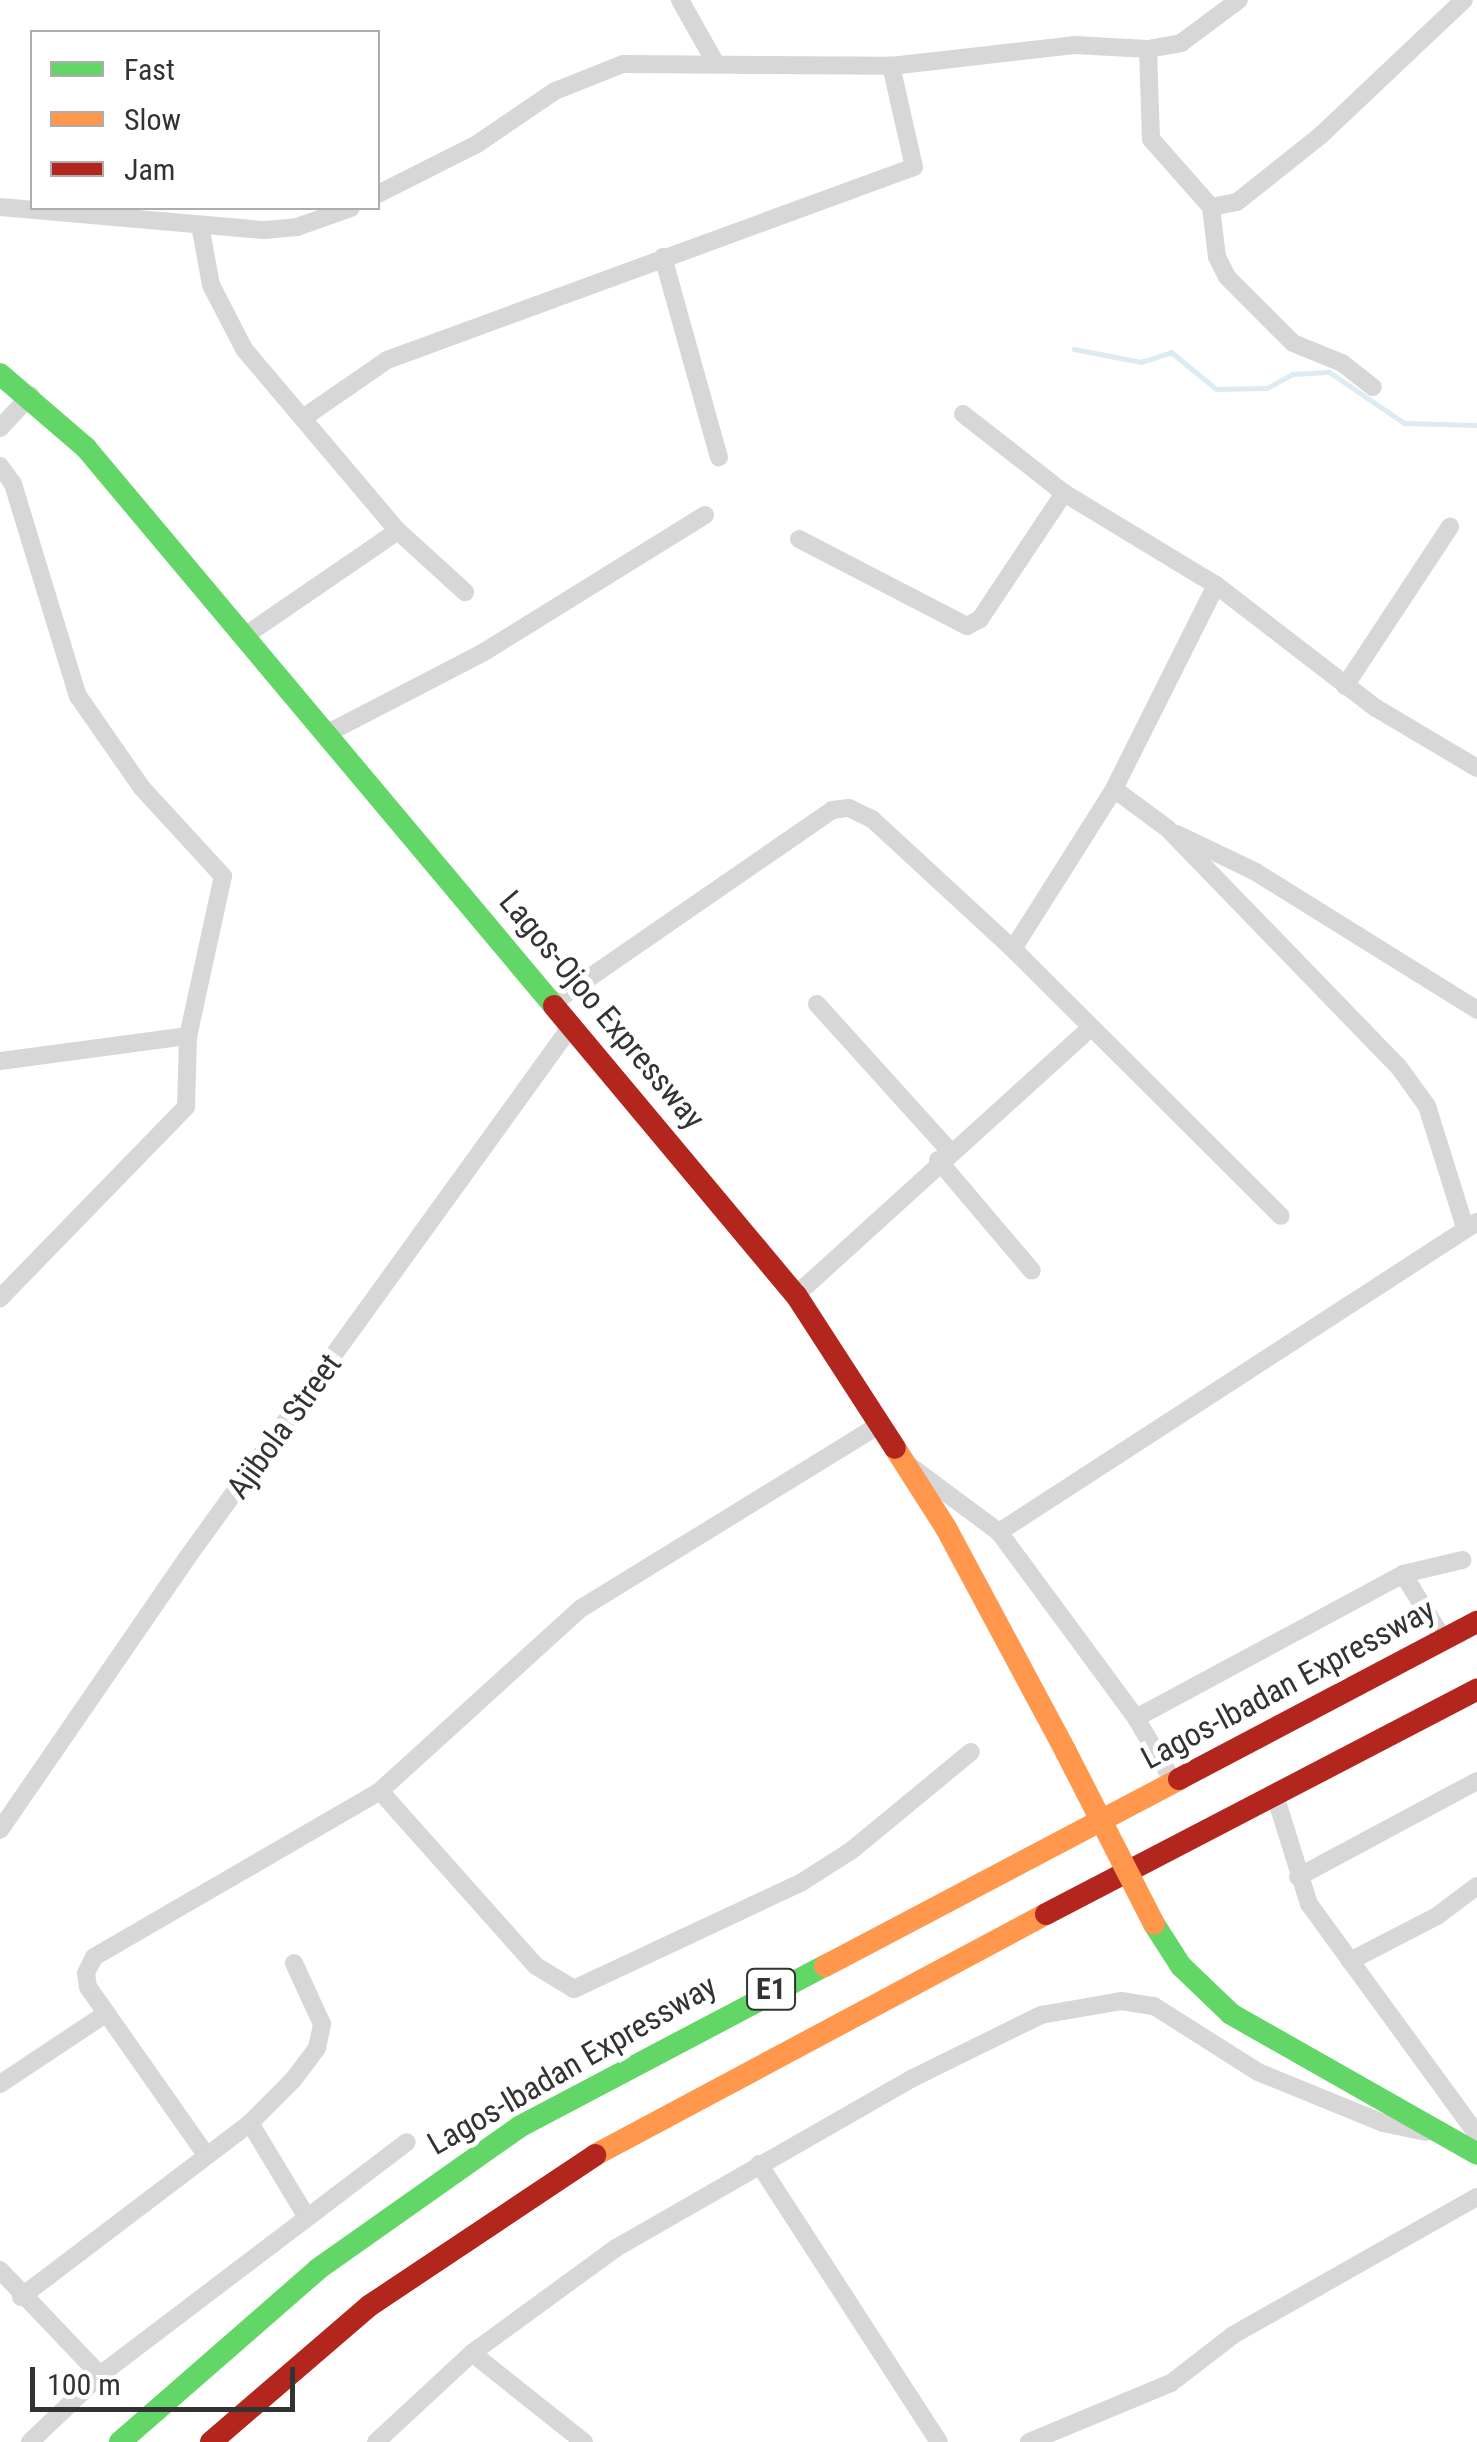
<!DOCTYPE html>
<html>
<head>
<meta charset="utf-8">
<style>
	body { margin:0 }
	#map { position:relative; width:1477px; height:2442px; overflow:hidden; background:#fff; font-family:"Roboto Condensed",sans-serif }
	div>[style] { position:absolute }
	.stream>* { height:5px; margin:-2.5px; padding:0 2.5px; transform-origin:2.5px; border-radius:2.5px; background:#ddebf3 }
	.street>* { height:18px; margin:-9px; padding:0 9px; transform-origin:9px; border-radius:9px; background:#d7d7d7 }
	.fast>* { height:22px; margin:-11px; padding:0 11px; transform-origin:11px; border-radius:11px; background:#63d668 }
	.slow>* { height:22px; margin:-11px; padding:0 11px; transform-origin:11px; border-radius:11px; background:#ff974d }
	.jam>* { height:22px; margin:-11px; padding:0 11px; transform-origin:11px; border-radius:11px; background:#b3261e }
	.slow-bridge>* { height:22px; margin:-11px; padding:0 11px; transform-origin:11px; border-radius:11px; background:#ff974d }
	span { translate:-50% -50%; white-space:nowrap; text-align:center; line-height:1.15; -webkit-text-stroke:10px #fff; paint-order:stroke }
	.shield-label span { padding:2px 8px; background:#fff; border:2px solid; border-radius:8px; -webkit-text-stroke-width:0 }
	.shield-label { font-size:30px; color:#333; font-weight:700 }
	.street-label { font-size:32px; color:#333 }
	.legend { position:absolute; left:30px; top:30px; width:350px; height:180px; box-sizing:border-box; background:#fff; border:2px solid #adadad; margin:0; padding:12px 18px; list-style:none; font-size:30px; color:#333 }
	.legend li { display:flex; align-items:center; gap:20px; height:50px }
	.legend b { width:50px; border:2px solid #adadad }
	.scale { position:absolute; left:30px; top:2367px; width:265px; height:45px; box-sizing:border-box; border:5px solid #333; border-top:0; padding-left:12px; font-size:30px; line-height:35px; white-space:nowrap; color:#333; -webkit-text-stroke:8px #fff; paint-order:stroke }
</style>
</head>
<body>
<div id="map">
	<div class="stream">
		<div style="left:1074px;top:349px;width:68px;rotate:11deg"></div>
		<div style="left:1141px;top:362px;width:32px;rotate:-18deg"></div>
		<div style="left:1171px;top:352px;width:58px;rotate:39.4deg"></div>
		<div style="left:1216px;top:389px;width:51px;rotate:-1.1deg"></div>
		<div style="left:1267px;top:388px;width:29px;rotate:-29deg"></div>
		<div style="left:1292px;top:374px;width:37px;rotate:-3deg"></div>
		<div style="left:1329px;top:372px;width:91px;rotate:34.2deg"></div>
		<div style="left:1404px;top:423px;width:73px;rotate:1.6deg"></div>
	</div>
	<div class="street">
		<div style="left:680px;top:0;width:71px;rotate:60.6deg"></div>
		<div style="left:1148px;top:49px;width:90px;rotate:88.1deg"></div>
		<div style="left:1151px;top:139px;width:91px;rotate:48.6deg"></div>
		<div style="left:1211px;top:207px;width:50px;rotate:83.2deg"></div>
		<div style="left:1217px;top:257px;width:22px;rotate:63deg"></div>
		<div style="left:1227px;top:277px;width:93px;rotate:45deg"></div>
		<div style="left:1293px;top:343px;width:53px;rotate:22.2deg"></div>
		<div style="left:1342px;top:363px;width:39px;rotate:38deg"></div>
		<div style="left:378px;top:194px;width:111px;rotate:-26.8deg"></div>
		<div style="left:477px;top:144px;width:94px;rotate:-34.2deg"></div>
		<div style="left:555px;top:91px;width:73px;rotate:-21.7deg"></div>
		<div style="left:623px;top:64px;width:268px;rotate:0.4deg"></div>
		<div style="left:891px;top:66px;width:184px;rotate:-6.5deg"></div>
		<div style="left:1074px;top:45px;width:74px;rotate:3.1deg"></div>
		<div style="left:1148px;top:49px;width:34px;rotate:-10deg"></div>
		<div style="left:1181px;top:43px;width:72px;rotate:-36.6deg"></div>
		<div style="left:0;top:207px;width:265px;rotate:5deg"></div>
		<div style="left:264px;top:230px;width:33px;rotate:-5deg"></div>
		<div style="left:297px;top:227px;width:57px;rotate:-19.4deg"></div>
		<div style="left:1211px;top:207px;width:26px;rotate:-11deg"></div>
		<div style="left:1237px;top:202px;width:106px;rotate:-38.5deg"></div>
		<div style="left:1320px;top:136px;width:198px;rotate:-43.4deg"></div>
		<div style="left:200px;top:225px;width:61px;rotate:79.6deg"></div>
		<div style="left:211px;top:285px;width:72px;rotate:62.7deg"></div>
		<div style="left:244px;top:349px;width:238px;rotate:49.8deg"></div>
		<div style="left:398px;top:531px;width:91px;rotate:42.3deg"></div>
		<div style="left:663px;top:257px;width:208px;rotate:74.4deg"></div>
		<div style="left:963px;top:414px;width:128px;rotate:38deg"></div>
		<div style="left:1064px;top:493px;width:178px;rotate:31.2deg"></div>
		<div style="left:1216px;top:585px;width:202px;rotate:37.6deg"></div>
		<div style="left:1376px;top:708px;width:117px;rotate:30.7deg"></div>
		<div style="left:303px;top:418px;width:102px;rotate:-34.6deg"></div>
		<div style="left:387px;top:360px;width:561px;rotate:-20.11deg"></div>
		<div style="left:914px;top:167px;width:104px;rotate:-102.8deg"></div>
		<div style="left:0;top:428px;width:45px;rotate:-46.8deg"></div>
		<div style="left:0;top:466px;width:22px;rotate:54deg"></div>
		<div style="left:13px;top:484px;width:222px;rotate:73deg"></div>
		<div style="left:78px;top:696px;width:112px;rotate:55.2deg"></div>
		<div style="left:142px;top:788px;width:120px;rotate:47.4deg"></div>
		<div style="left:223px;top:876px;width:164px;rotate:102.3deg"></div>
		<div style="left:188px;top:1036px;width:71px;rotate:91.6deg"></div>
		<div style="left:186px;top:1107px;width:267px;rotate:134.2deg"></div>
		<div style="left:799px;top:539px;width:189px;rotate:27.4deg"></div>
		<div style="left:967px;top:626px;width:15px;rotate:-28deg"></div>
		<div style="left:980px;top:619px;width:151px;rotate:-56.3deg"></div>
		<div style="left:243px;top:637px;width:188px;rotate:-34.4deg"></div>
		<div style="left:1345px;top:686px;width:191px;rotate:-56.6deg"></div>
		<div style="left:324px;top:735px;width:180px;rotate:-27.4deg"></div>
		<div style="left:484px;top:652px;width:260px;rotate:-31.8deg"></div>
		<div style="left:1114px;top:789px;width:67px;rotate:36.5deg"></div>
		<div style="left:1168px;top:829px;width:330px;rotate:45.9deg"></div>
		<div style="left:1398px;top:1066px;width:49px;rotate:54.1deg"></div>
		<div style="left:1427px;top:1106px;width:127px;rotate:72.6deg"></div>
		<div style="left:1177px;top:834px;width:85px;rotate:25.7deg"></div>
		<div style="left:1254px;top:871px;width:263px;rotate:31.9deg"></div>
		<div style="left:1013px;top:949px;width:189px;rotate:-57.7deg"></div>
		<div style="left:1114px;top:789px;width:228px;rotate:-63.4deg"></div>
		<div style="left:554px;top:1002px;width:338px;rotate:-34.6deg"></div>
		<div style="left:832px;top:810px;width:17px;rotate:-7deg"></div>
		<div style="left:849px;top:808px;width:25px;rotate:26deg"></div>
		<div style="left:872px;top:819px;width:192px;rotate:42.7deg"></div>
		<div style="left:1013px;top:949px;width:378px;rotate:44.9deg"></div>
		<div style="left:817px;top:1004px;width:197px;rotate:47.9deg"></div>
		<div style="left:0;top:1061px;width:190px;rotate:-7.6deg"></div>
		<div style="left:938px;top:1160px;width:145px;rotate:49.7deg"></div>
		<div style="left:796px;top:1295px;width:396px;rotate:-42.2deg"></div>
		<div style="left:910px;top:1466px;width:111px;rotate:36.6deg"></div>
		<div style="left:999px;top:1532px;width:231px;rotate:53.6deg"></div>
		<div style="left:1136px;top:1718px;width:73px;rotate:59.6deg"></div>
		<div style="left:999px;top:1532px;width:570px;rotate:-32.96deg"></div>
		<div style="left:1403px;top:1574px;width:78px;rotate:58.2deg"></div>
		<div style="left:1136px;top:1718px;width:303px;rotate:-28.3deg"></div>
		<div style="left:1403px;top:1574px;width:61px;rotate:-13.3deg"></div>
		<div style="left:380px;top:1791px;width:234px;rotate:48.3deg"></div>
		<div style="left:536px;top:1966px;width:44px;rotate:31.2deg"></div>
		<div style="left:574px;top:1989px;width:252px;rotate:-25.1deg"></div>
		<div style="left:802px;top:1882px;width:59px;rotate:-32.6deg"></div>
		<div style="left:852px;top:1850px;width:154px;rotate:-39.5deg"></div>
		<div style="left:1275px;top:1795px;width:114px;rotate:72.7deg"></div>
		<div style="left:1309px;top:1904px;width:285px;rotate:53.9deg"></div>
		<div style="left:0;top:1830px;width:330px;rotate:-55.5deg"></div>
		<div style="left:187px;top:1558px;width:658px;rotate:-54.16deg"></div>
		<div style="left:1298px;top:1877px;width:203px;rotate:-28.2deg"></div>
		<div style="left:1350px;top:1961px;width:98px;rotate:-27.3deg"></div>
		<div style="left:1437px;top:1916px;width:50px;rotate:-36.9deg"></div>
		<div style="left:0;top:2084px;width:128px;rotate:-33.6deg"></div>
		<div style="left:250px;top:2123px;width:106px;rotate:58.9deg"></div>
		<div style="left:204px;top:2152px;width:202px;rotate:-125.1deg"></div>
		<div style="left:88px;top:1987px;width:14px;rotate:-98deg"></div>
		<div style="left:86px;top:1973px;width:18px;rotate:-63deg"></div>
		<div style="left:94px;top:1957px;width:331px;rotate:-30.1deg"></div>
		<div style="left:380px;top:1791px;width:270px;rotate:-42.3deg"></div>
		<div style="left:580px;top:1609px;width:353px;rotate:-31.6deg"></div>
		<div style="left:759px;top:2164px;width:331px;rotate:57.1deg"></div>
		<div style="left:0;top:2270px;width:145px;rotate:46.4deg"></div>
		<div style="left:21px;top:2297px;width:288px;rotate:-37.2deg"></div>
		<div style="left:250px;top:2123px;width:61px;rotate:-45deg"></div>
		<div style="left:293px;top:2080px;width:40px;rotate:-53deg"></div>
		<div style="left:317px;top:2048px;width:25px;rotate:-78deg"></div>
		<div style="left:322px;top:2024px;width:67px;rotate:-114.7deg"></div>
		<div style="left:472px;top:2353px;width:143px;rotate:38.5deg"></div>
		<div style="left:30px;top:2442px;width:97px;rotate:-43.7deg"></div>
		<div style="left:100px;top:2375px;width:385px;rotate:-37.2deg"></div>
		<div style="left:376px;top:2442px;width:131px;rotate:-42.8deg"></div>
		<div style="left:472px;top:2353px;width:178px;rotate:-36.1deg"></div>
		<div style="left:616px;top:2248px;width:342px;rotate:-29.8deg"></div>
		<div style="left:913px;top:2078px;width:143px;rotate:-26.2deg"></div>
		<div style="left:1041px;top:2015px;width:81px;rotate:-9.9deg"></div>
		<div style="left:1121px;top:2001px;width:33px;rotate:9deg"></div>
		<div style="left:1154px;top:2006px;width:123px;rotate:32.4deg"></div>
		<div style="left:1258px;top:2072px;width:135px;rotate:22.2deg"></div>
		<div style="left:1383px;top:2123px;width:44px;rotate:11.8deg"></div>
		<div style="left:1029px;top:2442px;width:154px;rotate:-22.6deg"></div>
		<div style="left:1171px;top:2383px;width:78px;rotate:-37.7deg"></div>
		<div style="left:1233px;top:2335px;width:280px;rotate:-29.5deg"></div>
	</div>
	<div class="fast">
		<div style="left:0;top:374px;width:113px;rotate:40.7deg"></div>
		<div style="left:86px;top:448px;width:728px;rotate:50.01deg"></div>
		<div style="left:1154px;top:1924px;width:50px;rotate:57.3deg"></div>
		<div style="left:1181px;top:1966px;width:69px;rotate:43.8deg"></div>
		<div style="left:1231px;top:2014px;width:283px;rotate:29.6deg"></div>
		<div style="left:120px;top:2442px;width:263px;rotate:-41.1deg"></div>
		<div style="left:318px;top:2269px;width:246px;rotate:-35.2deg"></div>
		<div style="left:519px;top:2127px;width:346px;rotate:-27.8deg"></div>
	</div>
	<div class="slow">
		<div style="left:895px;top:1448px;width:95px;rotate:57.5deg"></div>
		<div style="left:946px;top:1528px;width:254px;rotate:61.8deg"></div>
		<div style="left:825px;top:1966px;width:400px;rotate:-27.8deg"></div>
		<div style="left:595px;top:2155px;width:511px;rotate:-28.12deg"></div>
	</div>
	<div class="jam">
		<div style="left:554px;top:1006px;width:377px;rotate:50.1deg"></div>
		<div style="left:796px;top:1295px;width:182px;rotate:57.1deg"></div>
		<div style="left:1179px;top:1779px;width:337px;rotate:-27.8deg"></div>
		<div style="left:1046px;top:1914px;width:486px;rotate:-27.5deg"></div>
		<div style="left:211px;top:2442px;width:208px;rotate:-40.7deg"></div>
		<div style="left:369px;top:2306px;width:272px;rotate:-33.7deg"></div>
	</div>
	<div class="slow-bridge">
		<div style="left:1066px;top:1752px;width:193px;rotate:62.9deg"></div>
	</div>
	<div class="shield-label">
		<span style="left:771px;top:1989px">E1</span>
	</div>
	<div class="street-label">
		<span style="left:602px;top:1010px;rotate:50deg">Lagos-Ojoo Expressway</span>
		<span style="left:284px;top:1426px;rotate:-54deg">Ajibola Street</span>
		<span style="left:1288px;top:1684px;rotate:-28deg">Lagos-Ibadan Expressway</span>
		<span style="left:572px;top:2065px;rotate:-30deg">Lagos-Ibadan Expressway</span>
	</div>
	<ul class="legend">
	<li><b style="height:12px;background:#63d668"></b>Fast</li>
	<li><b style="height:12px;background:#ff974d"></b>Slow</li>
	<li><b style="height:12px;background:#b3261e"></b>Jam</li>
	</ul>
	<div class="scale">100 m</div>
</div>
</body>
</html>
